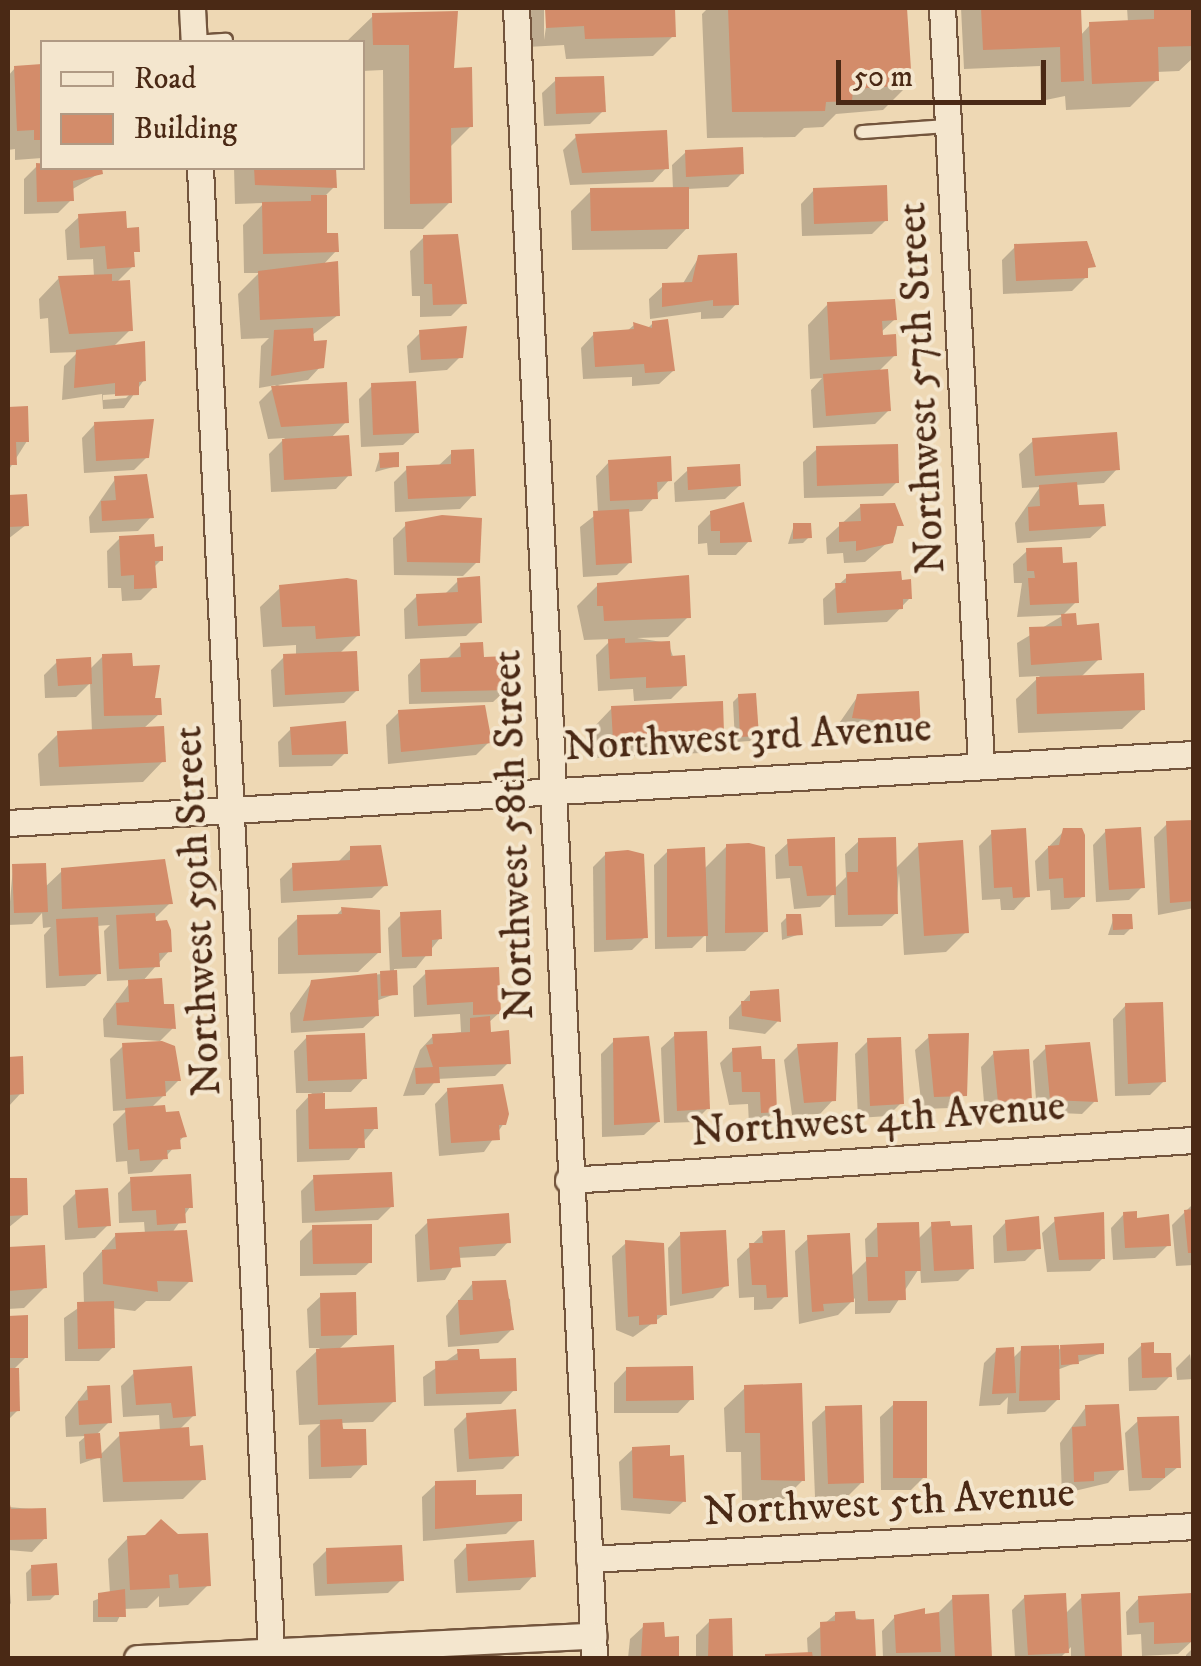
<!DOCTYPE html>
<html>
<head>
<meta charset="utf-8">
<style>
	body { margin:0 }
	#map { position:relative; width:1201px; height:1666px; overflow:hidden; background:#eed8b4; font-family:"IM FELL DW Pica",serif }
	div>[style] { position:absolute }
	.shadow>* { inset:0; background:#0003 }
	.building>* { inset:0; background:#d38c6a }
	.roads { filter:drop-shadow(2px 0 #73553d) drop-shadow(-2px 0 #73553d) drop-shadow(0 2px #73553d) drop-shadow(0 -2px #73553d) }
	.service>* { height:12px; margin:-6px; padding:0 6px; transform-origin:6px; border-radius:6px; background:#f4e6ce }
	.minor>* { height:25px; margin:-12.5px; padding:0 12.5px; transform-origin:12.5px; border-radius:12.5px; background:#f4e6ce }
	span { translate:-50% -50%; white-space:nowrap; text-align:center; line-height:1.15; -webkit-text-stroke:8px #f4e6ce; paint-order:stroke }
	.street-label { font-size:42px; color:#4a2915 }
	.frame { position:absolute; inset:0; border:10px solid #4a2915; pointer-events:none }
	.legend { position:absolute; left:40px; top:40px; width:325px; height:130px; box-sizing:border-box; background:#f4e6ce; border:2px solid #b09a84; margin:0; padding:12px 18px; list-style:none; font-size:30px; color:#4a2915 }
	.legend li { display:flex; align-items:center; gap:20px; height:50px }
	.legend b { width:50px; border:2px solid #b09a84 }
	.scale { position:absolute; left:836px; top:60px; width:210px; height:45px; box-sizing:border-box; border:5px solid #4a2915; border-top:0; padding-left:12px; font-size:30px; line-height:35px; white-space:nowrap; color:#4a2915; -webkit-text-stroke:8px #f4e6ce; paint-order:stroke }
</style>
</head>
<body>
<div id="map">
	<div class="shadow">
		<div style="clip-path:polygon(534px 8px,544px 8px,544px 40px,549px 8px,672px 8px,673px 36px,653px 56px,566px 59px,564px 45px,527px 47px,527px 14px)"></div>
		<div style="clip-path:polygon(708px 8px,905px 8px,909px 84px,883px 110px,836px 114px,823px 127px,804px 128px,795px 137px,707px 138px,702px 14px)"></div>
		<div style="clip-path:polygon(961px 8px,1078px 8px,1080px 36px,1090px 25px,1128px 23px,1127px 8px,1194px 8px,1194px 57px,1179px 71px,1156px 72px,1157px 80px,1130px 107px,1066px 110px,1065px 96px,1041px 101px,1040px 66px,964px 69px)"></div>
		<div style="clip-path:polygon(373px 16px,451px 71px,471px 126px,449px 148px,450px 202px,423px 229px,384px 229px,383px 70px,362px 71px,362px 42px,346px 42px)"></div>
		<div style="clip-path:polygon(42px 67px,42px 158px,15px 160px,15px 149px,8px 150px,8px 76px,15px 68px)"></div>
		<div style="clip-path:polygon(556px 80px,603px 111px,590px 124px,544px 126px,542px 93px)"></div>
		<div style="clip-path:polygon(576px 137px,666px 168px,653px 182px,570px 185px,563px 150px)"></div>
		<div style="clip-path:polygon(686px 152px,742px 173px,728px 187px,687px 189px,687px 228px,667px 249px,572px 250px,571px 211px,591px 191px,673px 190px,672px 165px)"></div>
		<div style="clip-path:polygon(37px 166px,100px 168px,100px 173px,71px 190px,71px 200px,58px 213px,24px 214px,24px 179px)"></div>
		<div style="clip-path:polygon(234px 168px,333px 168px,334px 187px,324px 197px,325px 236px,336px 251px,322px 266px,338px 315px,311px 336px,321px 366px,308px 380px,278px 385px,346px 422px,330px 439px,349px 475px,336px 489px,271px 492px,269px 454px,285px 438px,268px 439px,259px 402px,276px 385px,259px 388px,261px 346px,269px 338px,241px 339px,238px 294px,259px 273px,244px 273px,243px 225px,264px 203px,235px 204px)"></div>
		<div style="clip-path:polygon(814px 190px,886px 220px,872px 234px,802px 236px,801px 204px)"></div>
		<div style="clip-path:polygon(evenodd,79px 217px,133px 266px,115px 284px,130px 330px,112px 348px,144px 380px,124px 408px,103px 409px,102px 394px,62px 400px,64px 366px,78px 352px,50px 353px,48px 318px,40px 319px,39px 299px,59px 278px,94px 277px,93px 259px,67px 260px,65px 230px,79px 217px,131px 393px,126px 398px,103px 400px,103px 395px,131px 393px)"></div>
		<div style="clip-path:polygon(424px 237px,464px 303px,451px 316px,420px 317px,420px 296px,412px 296px,410px 251px)"></div>
		<div style="clip-path:polygon(1015px 247px,1084px 254px,1092px 254px,1086px 277px,1072px 291px,1003px 294px,1002px 260px)"></div>
		<div style="clip-path:polygon(699px 257px,736px 304px,723px 318px,701px 319px,701px 312px,650px 319px,649px 299px,663px 286px,682px 285px)"></div>
		<div style="clip-path:polygon(828px 304px,894px 320px,880px 333px,895px 355px,877px 373px,888px 411px,875px 424px,813px 428px,811px 390px,822px 378px,810px 379px,808px 325px)"></div>
		<div style="clip-path:polygon(654px 322px,673px 371px,659px 384px,632px 386px,632px 377px,583px 379px,581px 348px,594px 334px,626px 332px,634px 325px,647px 329px)"></div>
		<div style="clip-path:polygon(420px 333px,461px 356px,447px 370px,409px 373px,407px 346px)"></div>
		<div style="clip-path:polygon(372px 386px,417px 432px,403px 445px,361px 447px,359px 399px)"></div>
		<div style="clip-path:polygon(8px 409px,26px 409px,27px 441px,8px 471px)"></div>
		<div style="clip-path:polygon(95px 424px,147px 457px,134px 470px,84px 473px,82px 438px)"></div>
		<div style="clip-path:polygon(1033px 441px,1117px 469px,1104px 483px,1075px 485px,1076px 508px,1104px 525px,1090px 538px,1017px 543px,1015px 523px,1040px 487px,1022px 488px,1019px 454px)"></div>
		<div style="clip-path:polygon(817px 449px,897px 482px,883px 496px,804px 498px,803px 462px)"></div>
		<div style="clip-path:polygon(452px 453px,473px 495px,460px 509px,395px 512px,394px 482px,407px 469px,437px 467px)"></div>
		<div style="clip-path:polygon(380px 456px,397px 466px,375px 472px)"></div>
		<div style="clip-path:polygon(609px 462px,669px 480px,642px 511px,627px 512px,630px 562px,617px 575px,583px 577px,580px 527px,598px 513px,596px 476px)"></div>
		<div style="clip-path:polygon(688px 470px,739px 486px,725px 499px,675px 502px,674px 483px)"></div>
		<div style="clip-path:polygon(116px 478px,151px 517px,138px 531px,90px 533px,89px 517px)"></div>
		<div style="clip-path:polygon(25px 497px,26px 525px,8px 539px,8px 498px)"></div>
		<div style="clip-path:polygon(861px 506px,900px 515px,895px 536px,865px 562px,844px 563px,843px 553px,827px 554px,826px 538px)"></div>
		<div style="clip-path:polygon(711px 513px,749px 541px,736px 555px,708px 555px,707px 543px,698px 544px,698px 526px)"></div>
		<div style="clip-path:polygon(406px 525px,477px 562px,459px 580px,480px 622px,466px 636px,405px 639px,404px 609px,417px 596px,444px 595px,463px 576px,394px 575px,393px 538px)"></div>
		<div style="clip-path:polygon(794px 525px,809px 537px,803px 543px,788px 544px)"></div>
		<div style="clip-path:polygon(120px 538px,152px 549px,161px 560px,153px 568px,154px 587px,141px 600px,122px 601px,121px 588px,108px 588px,107px 551px)"></div>
		<div style="clip-path:polygon(1027px 551px,1060px 565px,1076px 602px,1063px 615px,1017px 617px,1022px 583px,1014px 583px,1013px 564px)"></div>
		<div style="clip-path:polygon(847px 577px,910px 598px,887px 622px,824px 625px,823px 599px)"></div>
		<div style="clip-path:polygon(598px 585px,688px 617px,668px 637px,637px 638px,668px 643px,684px 686px,671px 699px,634px 701px,633px 689px,598px 691px,596px 655px,612px 639px,584px 640px,577px 606px)"></div>
		<div style="clip-path:polygon(281px 587px,358px 635px,339px 654px,357px 690px,344px 703px,273px 707px,271px 670px,284px 657px,296px 656px,296px 645px,263px 647px,260px 607px)"></div>
		<div style="clip-path:polygon(1062px 616px,1099px 659px,1081px 677px,1143px 709px,1122px 729px,1018px 733px,1016px 699px,1040px 676px,1019px 677px,1017px 643px)"></div>
		<div style="clip-path:polygon(461px 645px,507px 689px,493px 702px,409px 704px,408px 675px,421px 661px,446px 660px)"></div>
		<div style="clip-path:polygon(103px 656px,130px 668px,159px 714px,143px 729px,163px 761px,143px 782px,40px 786px,38px 754px,59px 733px,92px 732px,90px 683px,76px 697px,45px 698px,44px 675px,57px 662px,89px 670px)"></div>
		<div style="clip-path:polygon(739px 696px,756px 735px,750px 741px,735px 742px,733px 702px)"></div>
		<div style="clip-path:polygon(858px 696px,918px 728px,905px 742px,870px 743px,869px 734px,845px 735px,840px 722px)"></div>
		<div style="clip-path:polygon(612px 708px,722px 733px,701px 753px,593px 758px,592px 729px)"></div>
		<div style="clip-path:polygon(399px 712px,489px 742px,476px 755px,388px 764px,386px 725px)"></div>
		<div style="clip-path:polygon(291px 729px,345px 753px,332px 766px,279px 767px,278px 742px)"></div>
		<div style="clip-path:polygon(1194px 822px,1194px 908px,1158px 915px,1154px 837px,1167px 824px)"></div>
		<div style="clip-path:polygon(1064px 831px,1083px 896px,1069px 909px,1051px 910px,1050px 890px,1037px 891px,1035px 861px)"></div>
		<div style="clip-path:polygon(1106px 831px,1142px 887px,1129px 900px,1096px 902px,1093px 845px)"></div>
		<div style="clip-path:polygon(993px 832px,1027px 896px,1014px 910px,1001px 910px,1000px 899px,982px 900px,979px 846px)"></div>
		<div style="clip-path:polygon(859px 841px,894px 870px,919px 845px,966px 932px,946px 952px,904px 955px,899px 873px,896px 913px,882px 926px,835px 927px,834px 893px,820px 907px,794px 909px,790px 878px,776px 879px,775px 855px,789px 842px,834px 889px,846px 877px,845px 854px)"></div>
		<div style="clip-path:polygon(727px 846px,766px 931px,745px 951px,706px 952px,706px 934px,692px 948px,655px 949px,654px 865px,668px 851px,704px 869px)"></div>
		<div style="clip-path:polygon(351px 849px,385px 885px,372px 898px,281px 903px,280px 879px,293px 866px,336px 864px)"></div>
		<div style="clip-path:polygon(606px 854px,645px 937px,632px 950px,594px 952px,593px 867px)"></div>
		<div style="clip-path:polygon(13px 867px,44px 888px,62px 871px,170px 903px,149px 924px,169px 951px,142px 982px,173px 1028px,160px 1041px,104px 1037px,103px 1019px,132px 980px,107px 981px,104px 931px,110px 925px,96px 926px,99px 973px,85px 986px,46px 988px,44px 935px,51px 927px,43px 928px,42px 913px,32px 924px,8px 925px)"></div>
		<div style="clip-path:polygon(342px 909px,379px 952px,358px 972px,278px 974px,278px 938px,298px 918px,335px 917px)"></div>
		<div style="clip-path:polygon(401px 915px,440px 938px,416px 968px,394px 969px,395px 994px,376px 1001px,377px 1015px,363px 1028px,291px 1033px,290px 1013px,312px 982px,390px 973px,388px 928px)"></div>
		<div style="clip-path:polygon(787px 917px,800px 934px,782px 940px,781px 923px)"></div>
		<div style="clip-path:polygon(1114px 917px,1131px 928px,1124px 935px,1108px 935px)"></div>
		<div style="clip-path:polygon(426px 973px,499px 1013px,488px 1023px,489px 1034px,508px 1063px,495px 1076px,437px 1079px,424px 1095px,403px 1096px,420px 1050px,433px 1036px,461px 1032px,460px 1014px,414px 1017px,413px 986px)"></div>
		<div style="clip-path:polygon(751px 993px,778px 1021px,765px 1034px,729px 1029px,729px 1017px)"></div>
		<div style="clip-path:polygon(1126px 1005px,1163px 1082px,1150px 1095px,1115px 1096px,1113px 1019px)"></div>
		<div style="clip-path:polygon(675px 1035px,708px 1108px,694px 1122px,664px 1123px,661px 1048px)"></div>
		<div style="clip-path:polygon(307px 1037px,364px 1078px,351px 1092px,323px 1092px,323px 1111px,375px 1128px,349px 1160px,297px 1162px,296px 1110px,312px 1093px,296px 1093px,294px 1051px)"></div>
		<div style="clip-path:polygon(929px 1037px,964px 1095px,951px 1108px,922px 1109px,915px 1050px)"></div>
		<div style="clip-path:polygon(614px 1041px,658px 1122px,644px 1135px,602px 1137px,601px 1054px)"></div>
		<div style="clip-path:polygon(868px 1041px,901px 1103px,888px 1116px,858px 1118px,855px 1054px)"></div>
		<div style="clip-path:polygon(123px 1046px,179px 1080px,150px 1109px,184px 1136px,152px 1172px,128px 1174px,127px 1161px,116px 1162px,113px 1124px,127px 1110px,113px 1111px,110px 1059px)"></div>
		<div style="clip-path:polygon(798px 1046px,833px 1100px,820px 1114px,792px 1115px,784px 1060px)"></div>
		<div style="clip-path:polygon(1047px 1047px,1095px 1101px,1082px 1114px,1037px 1112px,1033px 1061px)"></div>
		<div style="clip-path:polygon(733px 1050px,775px 1111px,761px 1124px,749px 1125px,748px 1104px,729px 1105px,720px 1063px)"></div>
		<div style="clip-path:polygon(994px 1053px,1030px 1099px,1016px 1112px,985px 1114px,981px 1067px)"></div>
		<div style="clip-path:polygon(8px 1059px,21px 1059px,21px 1093px,8px 1107px)"></div>
		<div style="clip-path:polygon(448px 1090px,504px 1123px,484px 1152px,439px 1156px,435px 1104px)"></div>
		<div style="clip-path:polygon(314px 1178px,392px 1206px,378px 1220px,302px 1223px,301px 1191px)"></div>
		<div style="clip-path:polygon(25px 1180px,25px 1214px,8px 1228px,8px 1181px)"></div>
		<div style="clip-path:polygon(131px 1180px,190px 1207px,172px 1233px,190px 1281px,170px 1301px,146px 1301px,135px 1311px,112px 1308px,113px 1347px,99px 1361px,65px 1361px,64px 1318px,84px 1304px,83px 1273px,116px 1235px,145px 1234px,144px 1222px,119px 1223px,118px 1193px)"></div>
		<div style="clip-path:polygon(76px 1193px,108px 1225px,95px 1238px,65px 1240px,63px 1206px)"></div>
		<div style="clip-path:polygon(1194px 1203px,1194px 1265px,1176px 1266px,1172px 1225px)"></div>
		<div style="clip-path:polygon(1124px 1214px,1135px 1220px,1168px 1245px,1155px 1258px,1113px 1260px,1111px 1228px)"></div>
		<div style="clip-path:polygon(1056px 1220px,1103px 1258px,1090px 1271px,1047px 1272px,1042px 1233px)"></div>
		<div style="clip-path:polygon(428px 1222px,508px 1242px,495px 1256px,458px 1258px,445px 1280px,417px 1282px,415px 1235px)"></div>
		<div style="clip-path:polygon(1006px 1222px,1038px 1248px,1025px 1261px,994px 1263px,993px 1236px)"></div>
		<div style="clip-path:polygon(932px 1225px,971px 1268px,958px 1281px,921px 1283px,920px 1267px,890px 1313px,855px 1314px,855px 1298px,838px 1315px,799px 1324px,795px 1251px,809px 1238px,850px 1277px,866px 1261px,865px 1239px,878px 1226px,917px 1240px)"></div>
		<div style="clip-path:polygon(313px 1228px,370px 1262px,356px 1275px,300px 1276px,300px 1241px)"></div>
		<div style="clip-path:polygon(681px 1234px,726px 1285px,713px 1298px,670px 1306px,668px 1248px)"></div>
		<div style="clip-path:polygon(763px 1234px,785px 1296px,772px 1309px,754px 1310px,754px 1297px,739px 1298px,737px 1259px)"></div>
		<div style="clip-path:polygon(626px 1243px,665px 1314px,633px 1337px,616px 1330px,612px 1256px)"></div>
		<div style="clip-path:polygon(42px 1248px,45px 1287px,24px 1308px,8px 1309px,8px 1250px)"></div>
		<div style="clip-path:polygon(473px 1283px,510px 1299px,512px 1329px,498px 1343px,448px 1347px,446px 1316px)"></div>
		<div style="clip-path:polygon(321px 1296px,355px 1334px,338px 1350px,394px 1401px,373px 1422px,340px 1423px,364px 1464px,351px 1478px,309px 1479px,308px 1436px,320px 1424px,299px 1425px,296px 1371px,320px 1348px,309px 1348px,307px 1309px)"></div>
		<div style="clip-path:polygon(8px 1318px,25px 1318px,26px 1357px,13px 1370px,18px 1410px,8px 1420px)"></div>
		<div style="clip-path:polygon(1142px 1345px,1170px 1376px,1156px 1390px,1129px 1391px,1128px 1358px)"></div>
		<div style="clip-path:polygon(1062px 1347px,1102px 1353px,1057px 1370px,1058px 1399px,1045px 1412px,1007px 1414px,1008px 1397px,1000px 1405px,979px 1406px,984px 1363px,997px 1350px,1012px 1359px,1022px 1349px,1056px 1352px)"></div>
		<div style="clip-path:polygon(459px 1352px,478px 1362px,514px 1390px,501px 1404px,424px 1406px,423px 1377px)"></div>
		<div style="clip-path:polygon(1190px 1354px,1194px 1379px,1177px 1380px,1176px 1368px)"></div>
		<div style="clip-path:polygon(627px 1369px,691px 1399px,678px 1413px,614px 1413px,614px 1383px)"></div>
		<div style="clip-path:polygon(134px 1373px,194px 1415px,178px 1431px,203px 1479px,183px 1499px,103px 1502px,100px 1457px,80px 1464px,79px 1442px,86px 1436px,66px 1437px,65px 1417px,88px 1388px,109px 1422px,98px 1433px,99px 1456px,120px 1435px,160px 1432px,159px 1415px,123px 1417px,121px 1386px)"></div>
		<div style="clip-path:polygon(745px 1388px,803px 1480px,782px 1501px,742px 1500px,741px 1452px,726px 1452px,724px 1408px)"></div>
		<div style="clip-path:polygon(894px 1404px,924px 1477px,911px 1490px,881px 1490px,880px 1417px)"></div>
		<div style="clip-path:polygon(1086px 1407px,1121px 1469px,1108px 1483px,1062px 1494px,1060px 1443px)"></div>
		<div style="clip-path:polygon(826px 1409px,862px 1482px,848px 1496px,815px 1497px,812px 1422px)"></div>
		<div style="clip-path:polygon(468px 1415px,517px 1455px,503px 1469px,457px 1472px,454px 1429px)"></div>
		<div style="clip-path:polygon(1139px 1420px,1178px 1467px,1150px 1490px,1129px 1491px,1125px 1433px)"></div>
		<div style="clip-path:polygon(1194px 1426px,1194px 1468px,1193px 1468px,1192px 1428px)"></div>
		<div style="clip-path:polygon(633px 1449px,684px 1501px,670px 1514px,621px 1510px,619px 1462px)"></div>
		<div style="clip-path:polygon(436px 1484px,474px 1497px,520px 1520px,506px 1534px,423px 1541px,422px 1497px)"></div>
		<div style="clip-path:polygon(8px 1507px,44px 1510px,45px 1538px,32px 1552px,8px 1550px)"></div>
		<div style="clip-path:polygon(128px 1538px,208px 1585px,188px 1605px,159px 1607px,159px 1596px,147px 1608px,123px 1609px,117px 1622px,93px 1622px,93px 1601px,110px 1594px,108px 1559px)"></div>
		<div style="clip-path:polygon(467px 1546px,533px 1576px,520px 1590px,456px 1593px,454px 1560px)"></div>
		<div style="clip-path:polygon(327px 1550px,401px 1580px,388px 1593px,315px 1596px,313px 1564px)"></div>
		<div style="clip-path:polygon(32px 1567px,56px 1594px,50px 1600px,27px 1601px,26px 1573px)"></div>
		<div style="clip-path:polygon(8px 1572px,11px 1603px,8px 1607px)"></div>
		<div style="clip-path:polygon(1117px 1595px,1120px 1658px,1071px 1658px,1071px 1647px,1060px 1658px,1015px 1658px,1012px 1610px,1025px 1597px,1065px 1614px,1083px 1596px)"></div>
		<div style="clip-path:polygon(987px 1596px,990px 1658px,883px 1658px,882px 1631px,895px 1617px,936px 1615px,953px 1598px)"></div>
		<div style="clip-path:polygon(1139px 1598px,1194px 1628px,1194px 1639px,1178px 1654px,1142px 1656px,1141px 1634px,1127px 1635px,1126px 1612px)"></div>
		<div style="clip-path:polygon(836px 1614px,872px 1622px,873px 1658px,764px 1658px,808px 1655px,807px 1638px)"></div>
		<div style="clip-path:polygon(710px 1621px,729px 1621px,731px 1658px,696px 1658px,696px 1635px)"></div>
		<div style="clip-path:polygon(644px 1626px,662px 1639px,677px 1656px,628px 1658px,630px 1639px)"></div>
		<div style="clip-path:polygon(1194px 1647px,1194px 1658px,1186px 1658px,1186px 1655px)"></div>
	</div>
	<div class="building">
		<div style="clip-path:polygon(545px 8px,675px 8px,676px 37px,585px 39px,584px 26px,546px 28px)"></div>
		<div style="clip-path:polygon(728px 8px,907px 8px,912px 85px,853px 89px,852px 101px,826px 102px,825px 111px,732px 112px)"></div>
		<div style="clip-path:polygon(981px 8px,1081px 8px,1084px 81px,1061px 82px,1060px 47px,983px 50px)"></div>
		<div style="clip-path:polygon(1154px 8px,1194px 8px,1194px 46px,1158px 47px,1159px 81px,1092px 84px,1089px 22px,1154px 19px)"></div>
		<div style="clip-path:polygon(458px 11px,454px 68px,472px 67px,473px 127px,451px 128px,452px 203px,410px 204px,409px 45px,373px 45px,372px 13px)"></div>
		<div style="clip-path:polygon(42px 64px,42px 140px,34px 140px,34px 130px,17px 131px,14px 66px)"></div>
		<div style="clip-path:polygon(604px 76px,606px 112px,556px 114px,555px 77px)"></div>
		<div style="clip-path:polygon(667px 130px,669px 169px,582px 173px,575px 134px)"></div>
		<div style="clip-path:polygon(743px 147px,744px 174px,686px 177px,685px 150px)"></div>
		<div style="clip-path:polygon(36px 163px,102px 168px,103px 174px,73px 181px,74px 201px,37px 202px)"></div>
		<div style="clip-path:polygon(254px 168px,336px 168px,337px 188px,255px 185px)"></div>
		<div style="clip-path:polygon(887px 185px,888px 221px,814px 224px,813px 188px)"></div>
		<div style="clip-path:polygon(689px 187px,689px 229px,591px 231px,590px 188px)"></div>
		<div style="clip-path:polygon(311px 195px,327px 195px,327px 233px,338px 233px,339px 252px,263px 254px,262px 202px,311px 201px)"></div>
		<div style="clip-path:polygon(126px 211px,127px 228px,139px 227px,140px 252px,134px 252px,135px 267px,107px 269px,105px 246px,80px 248px,78px 214px)"></div>
		<div style="clip-path:polygon(458px 234px,467px 304px,433px 305px,432px 284px,424px 284px,423px 235px)"></div>
		<div style="clip-path:polygon(1087px 241px,1096px 267px,1088px 268px,1088px 278px,1016px 281px,1014px 244px)"></div>
		<div style="clip-path:polygon(737px 253px,739px 305px,713px 306px,713px 300px,662px 307px,662px 283px,692px 282px,698px 255px)"></div>
		<div style="clip-path:polygon(338px 261px,340px 316px,260px 320px,258px 271px)"></div>
		<div style="clip-path:polygon(112px 274px,112px 281px,130px 280px,133px 331px,69px 334px,58px 276px)"></div>
		<div style="clip-path:polygon(895px 299px,897px 320px,882px 321px,883px 335px,896px 334px,897px 356px,830px 360px,827px 302px)"></div>
		<div style="clip-path:polygon(668px 319px,675px 371px,645px 373px,644px 364px,595px 367px,593px 332px,634px 329px,633px 322px,652px 328px,652px 321px)"></div>
		<div style="clip-path:polygon(467px 326px,463px 358px,421px 360px,419px 330px)"></div>
		<div style="clip-path:polygon(313px 328px,314px 341px,327px 340px,324px 368px,271px 376px,274px 330px)"></div>
		<div style="clip-path:polygon(145px 341px,146px 381px,139px 382px,139px 395px,115px 396px,115px 383px,74px 388px,76px 350px)"></div>
		<div style="clip-path:polygon(888px 369px,891px 411px,826px 416px,823px 374px)"></div>
		<div style="clip-path:polygon(416px 381px,419px 433px,373px 435px,371px 383px)"></div>
		<div style="clip-path:polygon(347px 382px,349px 423px,281px 427px,271px 386px)"></div>
		<div style="clip-path:polygon(28px 406px,29px 442px,16px 442px,17px 465px,8px 465px,8px 407px)"></div>
		<div style="clip-path:polygon(154px 419px,149px 458px,96px 461px,94px 422px)"></div>
		<div style="clip-path:polygon(1117px 432px,1120px 470px,1035px 476px,1032px 438px)"></div>
		<div style="clip-path:polygon(349px 435px,352px 476px,284px 480px,282px 439px)"></div>
		<div style="clip-path:polygon(898px 444px,899px 483px,817px 486px,816px 446px)"></div>
		<div style="clip-path:polygon(474px 449px,476px 496px,408px 499px,406px 466px,451px 464px,451px 450px)"></div>
		<div style="clip-path:polygon(399px 452px,399px 467px,380px 468px,379px 453px)"></div>
		<div style="clip-path:polygon(671px 456px,672px 481px,657px 482px,658px 499px,610px 501px,608px 460px)"></div>
		<div style="clip-path:polygon(740px 464px,741px 486px,688px 490px,687px 467px)"></div>
		<div style="clip-path:polygon(147px 474px,154px 518px,102px 521px,101px 501px,116px 500px,114px 476px)"></div>
		<div style="clip-path:polygon(1077px 482px,1079px 505px,1104px 504px,1106px 526px,1029px 531px,1028px 507px,1040px 506px,1039px 485px)"></div>
		<div style="clip-path:polygon(27px 494px,29px 526px,8px 527px,8px 495px)"></div>
		<div style="clip-path:polygon(744px 502px,752px 542px,720px 543px,720px 531px,711px 531px,710px 511px)"></div>
		<div style="clip-path:polygon(895px 503px,904px 526px,897px 526px,893px 543px,856px 551px,856px 541px,839px 542px,839px 522px,861px 521px,860px 504px)"></div>
		<div style="clip-path:polygon(629px 509px,632px 563px,596px 565px,593px 511px)"></div>
		<div style="clip-path:polygon(442px 515px,482px 518px,480px 563px,407px 562px,405px 522px)"></div>
		<div style="clip-path:polygon(793px 523px,811px 523px,812px 538px,793px 539px)"></div>
		<div style="clip-path:polygon(154px 534px,155px 547px,163px 546px,163px 561px,155px 561px,157px 588px,134px 589px,134px 575px,121px 576px,119px 536px)"></div>
		<div style="clip-path:polygon(1062px 547px,1063px 563px,1077px 562px,1079px 603px,1030px 605px,1028px 578px,1035px 578px,1034px 571px,1027px 571px,1026px 548px)"></div>
		<div style="clip-path:polygon(901px 571px,902px 580px,911px 579px,912px 599px,903px 599px,903px 609px,837px 613px,835px 583px,846px 583px,846px 574px)"></div>
		<div style="clip-path:polygon(689px 575px,691px 618px,604px 621px,603px 606px,597px 606px,597px 583px)"></div>
		<div style="clip-path:polygon(480px 576px,482px 623px,418px 626px,416px 594px,458px 592px,457px 578px)"></div>
		<div style="clip-path:polygon(347px 578px,357px 580px,360px 636px,316px 639px,315px 626px,282px 627px,279px 585px)"></div>
		<div style="clip-path:polygon(1076px 613px,1077px 625px,1099px 623px,1102px 660px,1031px 665px,1029px 627px,1062px 626px,1061px 614px)"></div>
		<div style="clip-path:polygon(625px 638px,625px 643px,670px 641px,671px 656px,685px 655px,687px 686px,646px 688px,646px 677px,610px 679px,608px 639px)"></div>
		<div style="clip-path:polygon(483px 642px,484px 657px,507px 656px,509px 690px,421px 692px,420px 659px,461px 657px,460px 643px)"></div>
		<div style="clip-path:polygon(357px 651px,359px 691px,285px 695px,283px 654px)"></div>
		<div style="clip-path:polygon(132px 653px,133px 666px,160px 665px,155px 698px,161px 698px,162px 715px,104px 716px,102px 654px)"></div>
		<div style="clip-path:polygon(91px 657px,92px 684px,58px 686px,56px 659px)"></div>
		<div style="clip-path:polygon(1144px 673px,1145px 710px,1037px 714px,1036px 677px)"></div>
		<div style="clip-path:polygon(919px 691px,921px 729px,882px 731px,882px 721px,852px 718px,857px 694px)"></div>
		<div style="clip-path:polygon(756px 693px,759px 736px,740px 737px,738px 694px)"></div>
		<div style="clip-path:polygon(723px 701px,724px 734px,613px 739px,611px 706px)"></div>
		<div style="clip-path:polygon(485px 705px,492px 743px,401px 752px,398px 710px)"></div>
		<div style="clip-path:polygon(346px 721px,348px 754px,292px 755px,290px 727px)"></div>
		<div style="clip-path:polygon(164px 726px,166px 762px,59px 767px,57px 731px)"></div>
		<div style="clip-path:polygon(1194px 820px,1194px 901px,1170px 903px,1166px 821px)"></div>
		<div style="clip-path:polygon(1141px 827px,1145px 888px,1109px 890px,1105px 829px)"></div>
		<div style="clip-path:polygon(1026px 828px,1030px 897px,1013px 898px,1012px 887px,994px 888px,991px 830px)"></div>
		<div style="clip-path:polygon(1063px 828px,1082px 828px,1085px 835px,1085px 897px,1064px 898px,1063px 878px,1049px 879px,1048px 846px,1059px 845px)"></div>
		<div style="clip-path:polygon(835px 837px,836px 895px,807px 896px,802px 866px,789px 866px,787px 839px)"></div>
		<div style="clip-path:polygon(896px 837px,898px 914px,848px 915px,847px 872px,858px 872px,858px 838px)"></div>
		<div style="clip-path:polygon(963px 840px,969px 933px,924px 936px,918px 843px)"></div>
		<div style="clip-path:polygon(749px 843px,765px 847px,768px 932px,725px 933px,726px 844px)"></div>
		<div style="clip-path:polygon(381px 845px,388px 886px,293px 891px,292px 863px,350px 860px,350px 846px)"></div>
		<div style="clip-path:polygon(705px 847px,708px 936px,667px 937px,667px 849px)"></div>
		<div style="clip-path:polygon(628px 850px,644px 854px,648px 938px,606px 940px,605px 852px)"></div>
		<div style="clip-path:polygon(165px 859px,173px 904px,62px 909px,61px 868px)"></div>
		<div style="clip-path:polygon(46px 863px,48px 912px,14px 913px,12px 864px)"></div>
		<div style="clip-path:polygon(341px 907px,380px 910px,381px 953px,298px 955px,297px 915px,342px 914px)"></div>
		<div style="clip-path:polygon(441px 910px,442px 939px,432px 940px,432px 956px,402px 957px,400px 912px)"></div>
		<div style="clip-path:polygon(155px 913px,156px 921px,167px 920px,171px 930px,172px 952px,159px 953px,160px 967px,119px 969px,116px 915px)"></div>
		<div style="clip-path:polygon(786px 914px,801px 914px,803px 935px,787px 936px)"></div>
		<div style="clip-path:polygon(1112px 914px,1132px 914px,1133px 929px,1113px 930px)"></div>
		<div style="clip-path:polygon(98px 917px,101px 974px,59px 976px,56px 919px)"></div>
		<div style="clip-path:polygon(499px 967px,501px 1014px,473px 1015px,473px 1002px,427px 1005px,425px 970px)"></div>
		<div style="clip-path:polygon(397px 970px,398px 995px,381px 996px,380px 971px)"></div>
		<div style="clip-path:polygon(377px 973px,379px 1016px,303px 1021px,311px 980px)"></div>
		<div style="clip-path:polygon(162px 978px,164px 1004px,174px 1004px,176px 1029px,117px 1025px,116px 1003px,129px 1002px,128px 980px)"></div>
		<div style="clip-path:polygon(779px 989px,781px 1022px,742px 1016px,741px 1001px,750px 1001px,750px 991px)"></div>
		<div style="clip-path:polygon(1163px 1002px,1166px 1082px,1128px 1084px,1125px 1003px)"></div>
		<div style="clip-path:polygon(490px 1016px,491px 1032px,509px 1030px,511px 1064px,439px 1067px,440px 1083px,416px 1084px,415px 1068px,433px 1067px,426px 1045px,433px 1044px,432px 1034px,470px 1032px,470px 1018px)"></div>
		<div style="clip-path:polygon(707px 1031px,710px 1109px,677px 1111px,674px 1032px)"></div>
		<div style="clip-path:polygon(365px 1033px,367px 1079px,308px 1081px,306px 1035px)"></div>
		<div style="clip-path:polygon(969px 1033px,967px 1096px,934px 1097px,928px 1034px)"></div>
		<div style="clip-path:polygon(649px 1036px,660px 1122px,614px 1125px,613px 1038px)"></div>
		<div style="clip-path:polygon(901px 1037px,904px 1104px,870px 1106px,867px 1038px)"></div>
		<div style="clip-path:polygon(162px 1041px,175px 1046px,181px 1081px,165px 1081px,166px 1096px,126px 1099px,122px 1043px)"></div>
		<div style="clip-path:polygon(838px 1042px,836px 1101px,804px 1103px,797px 1044px)"></div>
		<div style="clip-path:polygon(1090px 1042px,1098px 1102px,1050px 1100px,1045px 1045px)"></div>
		<div style="clip-path:polygon(761px 1046px,762px 1059px,775px 1059px,777px 1112px,761px 1113px,760px 1092px,742px 1092px,741px 1072px,733px 1072px,732px 1048px)"></div>
		<div style="clip-path:polygon(1029px 1049px,1032px 1100px,998px 1102px,993px 1051px)"></div>
		<div style="clip-path:polygon(23px 1056px,24px 1094px,8px 1095px,8px 1057px)"></div>
		<div style="clip-path:polygon(503px 1084px,509px 1114px,506px 1125px,499px 1125px,500px 1140px,451px 1143px,447px 1088px)"></div>
		<div style="clip-path:polygon(325px 1093px,325px 1109px,377px 1107px,378px 1129px,364px 1129px,365px 1148px,309px 1149px,308px 1094px)"></div>
		<div style="clip-path:polygon(165px 1105px,166px 1112px,179px 1111px,187px 1137px,180px 1138px,181px 1149px,167px 1150px,168px 1159px,140px 1161px,139px 1149px,128px 1150px,125px 1108px)"></div>
		<div style="clip-path:polygon(392px 1172px,394px 1207px,315px 1211px,313px 1175px)"></div>
		<div style="clip-path:polygon(191px 1174px,193px 1208px,185px 1208px,186px 1223px,157px 1225px,156px 1210px,132px 1211px,130px 1177px)"></div>
		<div style="clip-path:polygon(8px 1178px,27px 1178px,28px 1215px,8px 1216px)"></div>
		<div style="clip-path:polygon(108px 1188px,111px 1226px,78px 1228px,75px 1190px)"></div>
		<div style="clip-path:polygon(1194px 1209px,1194px 1253px,1188px 1253px,1184px 1210px)"></div>
		<div style="clip-path:polygon(1137px 1211px,1137px 1218px,1169px 1214px,1171px 1246px,1125px 1248px,1123px 1212px)"></div>
		<div style="clip-path:polygon(1104px 1212px,1105px 1259px,1059px 1260px,1054px 1217px)"></div>
		<div style="clip-path:polygon(509px 1213px,511px 1243px,459px 1247px,461px 1267px,430px 1270px,427px 1219px)"></div>
		<div style="clip-path:polygon(1039px 1216px,1041px 1249px,1007px 1251px,1005px 1220px)"></div>
		<div style="clip-path:polygon(950px 1221px,951px 1226px,972px 1225px,974px 1269px,934px 1271px,931px 1222px)"></div>
		<div style="clip-path:polygon(919px 1222px,921px 1271px,905px 1271px,906px 1300px,868px 1301px,866px 1257px,878px 1257px,877px 1223px)"></div>
		<div style="clip-path:polygon(372px 1224px,372px 1263px,313px 1264px,312px 1225px)"></div>
		<div style="clip-path:polygon(187px 1230px,193px 1282px,157px 1281px,158px 1292px,103px 1284px,102px 1250px,116px 1249px,115px 1233px)"></div>
		<div style="clip-path:polygon(726px 1230px,729px 1286px,682px 1294px,680px 1232px)"></div>
		<div style="clip-path:polygon(785px 1230px,788px 1297px,767px 1298px,766px 1285px,752px 1285px,749px 1243px,763px 1243px,762px 1231px)"></div>
		<div style="clip-path:polygon(850px 1233px,854px 1302px,823px 1304px,824px 1311px,812px 1312px,807px 1235px)"></div>
		<div style="clip-path:polygon(625px 1240px,664px 1243px,667px 1315px,657px 1315px,657px 1324px,639px 1325px,639px 1316px,628px 1317px)"></div>
		<div style="clip-path:polygon(45px 1245px,47px 1288px,8px 1291px,8px 1247px)"></div>
		<div style="clip-path:polygon(506px 1280px,514px 1330px,460px 1335px,458px 1300px,473px 1300px,472px 1281px)"></div>
		<div style="clip-path:polygon(356px 1292px,357px 1335px,321px 1336px,320px 1293px)"></div>
		<div style="clip-path:polygon(114px 1301px,115px 1348px,78px 1349px,77px 1302px)"></div>
		<div style="clip-path:polygon(28px 1315px,28px 1358px,8px 1358px,8px 1316px)"></div>
		<div style="clip-path:polygon(1154px 1342px,1154px 1353px,1171px 1353px,1172px 1377px,1142px 1378px,1141px 1343px)"></div>
		<div style="clip-path:polygon(1104px 1343px,1104px 1354px,1078px 1355px,1079px 1364px,1061px 1365px,1060px 1345px)"></div>
		<div style="clip-path:polygon(394px 1345px,396px 1402px,318px 1405px,316px 1349px)"></div>
		<div style="clip-path:polygon(1059px 1345px,1060px 1400px,1019px 1401px,1021px 1346px)"></div>
		<div style="clip-path:polygon(1014px 1347px,1016px 1393px,992px 1394px,996px 1348px)"></div>
		<div style="clip-path:polygon(457px 1349px,479px 1349px,480px 1359px,516px 1358px,517px 1391px,436px 1394px,435px 1361px,458px 1360px)"></div>
		<div style="clip-path:polygon(192px 1366px,196px 1416px,173px 1418px,171px 1403px,136px 1405px,133px 1370px)"></div>
		<div style="clip-path:polygon(693px 1366px,694px 1400px,626px 1401px,626px 1367px)"></div>
		<div style="clip-path:polygon(8px 1368px,19px 1368px,20px 1411px,8px 1412px)"></div>
		<div style="clip-path:polygon(802px 1383px,805px 1481px,761px 1480px,760px 1433px,745px 1433px,744px 1385px)"></div>
		<div style="clip-path:polygon(110px 1385px,112px 1423px,79px 1425px,78px 1401px,88px 1400px,87px 1386px)"></div>
		<div style="clip-path:polygon(893px 1401px,927px 1401px,927px 1478px,893px 1478px)"></div>
		<div style="clip-path:polygon(1119px 1404px,1124px 1470px,1094px 1472px,1094px 1481px,1074px 1482px,1072px 1427px,1086px 1426px,1085px 1405px)"></div>
		<div style="clip-path:polygon(862px 1405px,864px 1483px,828px 1484px,825px 1406px)"></div>
		<div style="clip-path:polygon(516px 1409px,519px 1456px,469px 1459px,466px 1413px)"></div>
		<div style="clip-path:polygon(1179px 1416px,1181px 1468px,1165px 1468px,1165px 1478px,1142px 1478px,1137px 1417px)"></div>
		<div style="clip-path:polygon(342px 1419px,343px 1429px,366px 1429px,367px 1465px,321px 1467px,320px 1420px)"></div>
		<div style="clip-path:polygon(189px 1427px,190px 1446px,203px 1445px,206px 1480px,123px 1482px,119px 1432px)"></div>
		<div style="clip-path:polygon(100px 1433px,102px 1458px,86px 1459px,84px 1434px)"></div>
		<div style="clip-path:polygon(670px 1445px,670px 1456px,684px 1455px,686px 1502px,633px 1498px,632px 1447px)"></div>
		<div style="clip-path:polygon(476px 1480px,476px 1495px,522px 1494px,522px 1521px,435px 1529px,435px 1481px)"></div>
		<div style="clip-path:polygon(8px 1496px,11px 1509px,46px 1508px,47px 1539px,8px 1540px)"></div>
		<div style="clip-path:polygon(161px 1519px,178px 1534px,208px 1533px,211px 1586px,179px 1588px,178px 1574px,169px 1575px,170px 1588px,130px 1590px,127px 1536px,145px 1535px)"></div>
		<div style="clip-path:polygon(534px 1540px,536px 1577px,468px 1581px,466px 1544px)"></div>
		<div style="clip-path:polygon(402px 1545px,404px 1581px,327px 1584px,326px 1548px)"></div>
		<div style="clip-path:polygon(57px 1563px,59px 1595px,32px 1596px,31px 1565px)"></div>
		<div style="clip-path:polygon(125px 1589px,126px 1617px,98px 1617px,98px 1593px)"></div>
		<div style="clip-path:polygon(1120px 1592px,1122px 1658px,1085px 1658px,1081px 1594px)"></div>
		<div style="clip-path:polygon(1066px 1593px,1069px 1653px,1028px 1655px,1024px 1595px)"></div>
		<div style="clip-path:polygon(1192px 1593px,1194px 1642px,1154px 1644px,1154px 1622px,1139px 1623px,1138px 1596px)"></div>
		<div style="clip-path:polygon(989px 1594px,992px 1658px,955px 1658px,952px 1595px)"></div>
		<div style="clip-path:polygon(925px 1608px,925px 1614px,939px 1612px,941px 1652px,896px 1653px,894px 1615px)"></div>
		<div style="clip-path:polygon(855px 1611px,856px 1620px,874px 1619px,876px 1658px,821px 1658px,820px 1622px,835px 1621px,835px 1612px)"></div>
		<div style="clip-path:polygon(732px 1618px,733px 1658px,708px 1658px,709px 1619px)"></div>
		<div style="clip-path:polygon(664px 1622px,665px 1637px,679px 1636px,679px 1657px,641px 1658px,643px 1623px)"></div>
		<div style="clip-path:polygon(812px 1652px,813px 1658px,765px 1658px,765px 1654px)"></div>
	</div>
	<div class="roads">
		<div class="service">
			<div style="left:194px;top:42px;width:32px;rotate:-4deg"></div>
			<div style="left:862px;top:132px;width:86px;rotate:-4deg"></div>
		</div>
		<div class="minor">
			<div style="left:192px;top:8px;width:34px;rotate:87deg"></div>
			<div style="left:516px;top:8px;width:1652px;rotate:87.29deg"></div>
			<div style="left:942px;top:8px;width:758px;rotate:87.05deg"></div>
			<div style="left:200px;top:168px;width:1485px;rotate:87.26deg"></div>
			<div style="left:8px;top:823px;width:1188px;rotate:-3.33deg"></div>
			<div style="left:568px;top:1180px;width:627px;rotate:-3.66deg"></div>
			<div style="left:589px;top:1559px;width:606px;rotate:-3.12deg"></div>
			<div style="left:137px;top:1658px;width:457px;rotate:-2.8deg"></div>
		</div>
	</div>
	<div class="street-label">
		<span style="left:922px;top:388px;rotate:-93deg">Northwest 57th Street</span>
		<span style="left:748px;top:738px;rotate:-3deg">Northwest 3rd Avenue</span>
		<span style="left:514px;top:835px;rotate:-92deg">Northwest 58th Street</span>
		<span style="left:198px;top:911px;rotate:-93deg">Northwest 59th Street</span>
		<span style="left:878px;top:1120px;rotate:-4deg">Northwest 4th Avenue</span>
		<span style="left:889px;top:1503px;rotate:-3deg">Northwest 5th Avenue</span>
	</div>
	<div class="frame"></div>
	<ul class="legend">
	<li><b style="height:12px;background:#f4e6ce"></b>Road</li>
	<li><b style="height:28px;background:#d38c6a"></b>Building</li>
	</ul>
	<div class="scale">50 m</div>
</div>
</body>
</html>
